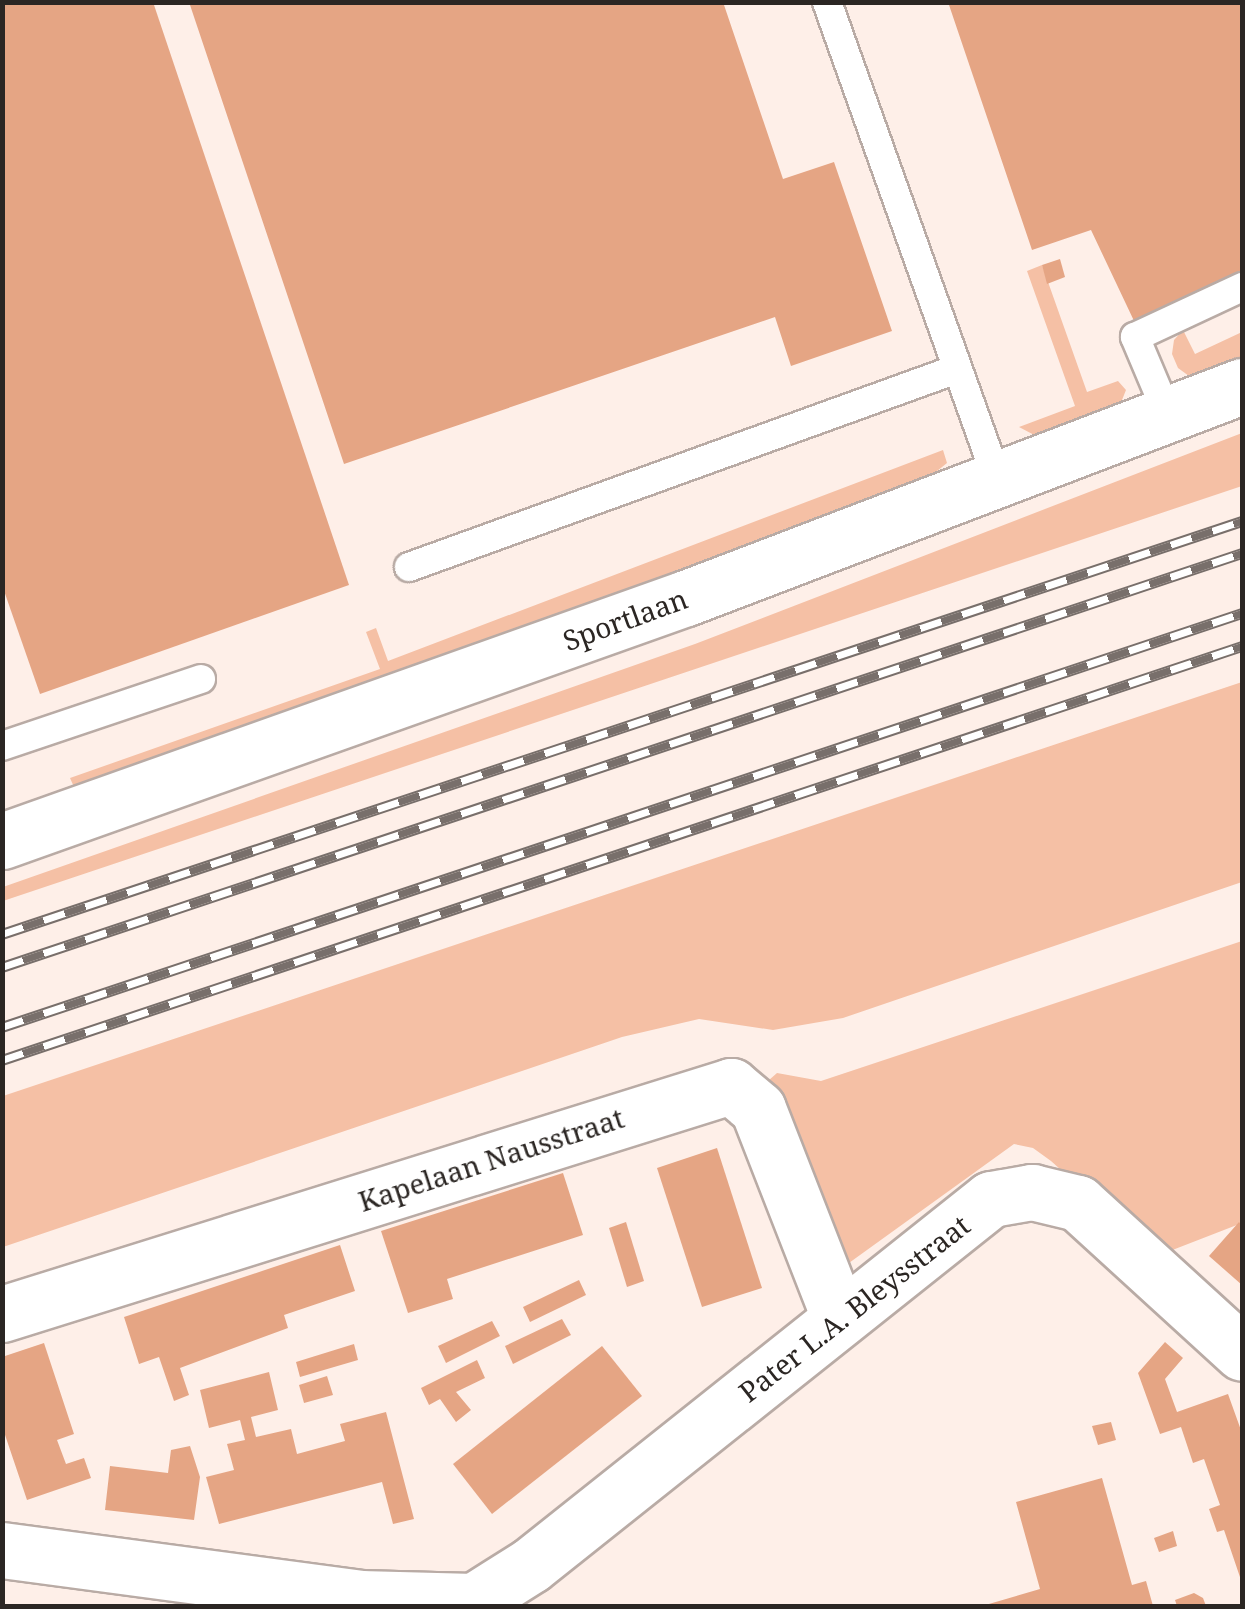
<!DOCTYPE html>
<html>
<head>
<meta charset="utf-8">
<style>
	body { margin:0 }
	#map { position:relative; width:1245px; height:1609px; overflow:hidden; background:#feefe8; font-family:"Noto Serif",serif }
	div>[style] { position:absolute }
	.green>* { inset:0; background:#f5c0a5 }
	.building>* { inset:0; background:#e5a584 }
	.roads { filter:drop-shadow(2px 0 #b9aba5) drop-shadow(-2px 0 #b9aba5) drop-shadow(0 2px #b9aba5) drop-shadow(0 -2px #b9aba5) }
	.lane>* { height:28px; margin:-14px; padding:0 14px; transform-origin:14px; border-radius:14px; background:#fff }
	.street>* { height:55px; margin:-27.5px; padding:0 27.5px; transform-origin:27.5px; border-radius:27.5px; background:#fff }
	.secondary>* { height:55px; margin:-27.5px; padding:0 27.5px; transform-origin:27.5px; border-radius:27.5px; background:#fff }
	.rail>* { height:11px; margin-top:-5.5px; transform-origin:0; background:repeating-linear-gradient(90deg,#fff 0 22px,#786f6b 0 44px); box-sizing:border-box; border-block:2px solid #786f6b }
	span { translate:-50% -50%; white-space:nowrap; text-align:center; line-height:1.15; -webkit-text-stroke:8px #fff; paint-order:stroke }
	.street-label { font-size:28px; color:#2b2623 }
	.frame { position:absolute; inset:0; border:5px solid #2b2623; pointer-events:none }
</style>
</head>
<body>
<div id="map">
	<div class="green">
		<div style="clip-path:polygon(1042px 265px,1087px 392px,1118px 381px,1126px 390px,1120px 405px,1038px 437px,1019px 427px,1075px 406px,1027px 271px)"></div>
		<div style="clip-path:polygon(1183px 330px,1195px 354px,1242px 332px,1242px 359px,1189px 376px,1178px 368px,1172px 354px,1174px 340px)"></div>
		<div style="clip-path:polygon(1242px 433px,1242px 486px,3px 901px,3px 887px,695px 644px)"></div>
		<div style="clip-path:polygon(943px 450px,947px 463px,921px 484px,87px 785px,74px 787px,70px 778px,380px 669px,366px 632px,376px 628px,388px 661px)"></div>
		<div style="clip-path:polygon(1242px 682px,1242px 882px,843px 1018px,773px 1030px,699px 1019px,622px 1037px,3px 1247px,3px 1096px)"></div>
		<div style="clip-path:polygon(1242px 941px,1242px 1223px,1157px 1256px,1051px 1161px,1033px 1148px,1014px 1144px,842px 1268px,759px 1089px,777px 1073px,821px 1081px)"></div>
	</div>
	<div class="building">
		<div style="clip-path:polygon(2px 2px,153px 2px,349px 585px,40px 694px,2px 585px)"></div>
		<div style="clip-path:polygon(189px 2px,723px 2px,783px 179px,834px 162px,892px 331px,791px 366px,775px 317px,344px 464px)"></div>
		<div style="clip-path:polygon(948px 2px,1242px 2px,1242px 273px,1135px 323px,1091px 230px,1032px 250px)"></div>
		<div style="clip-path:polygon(1060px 259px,1065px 277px,1047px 284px,1042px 265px)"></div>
		<div style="clip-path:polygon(717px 1148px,762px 1288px,702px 1307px,657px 1168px)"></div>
		<div style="clip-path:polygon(563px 1173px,583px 1235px,447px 1279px,453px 1299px,408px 1313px,381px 1231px)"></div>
		<div style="clip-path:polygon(626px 1222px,644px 1281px,627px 1287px,609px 1228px)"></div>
		<div style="clip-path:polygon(1239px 1222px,1242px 1226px,1242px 1285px,1209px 1256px)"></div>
		<div style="clip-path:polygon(340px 1245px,355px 1291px,284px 1315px,288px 1328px,180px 1368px,189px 1395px,174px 1401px,159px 1357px,139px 1364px,124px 1317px)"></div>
		<div style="clip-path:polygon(579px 1280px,586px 1295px,530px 1322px,523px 1307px)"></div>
		<div style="clip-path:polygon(562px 1319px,571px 1335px,513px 1364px,505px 1346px)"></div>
		<div style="clip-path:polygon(492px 1321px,500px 1336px,446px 1363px,438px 1346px)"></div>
		<div style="clip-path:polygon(1165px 1342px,1183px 1358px,1165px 1379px,1177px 1412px,1228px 1394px,1242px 1433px,1242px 1583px,1224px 1530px,1217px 1532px,1209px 1509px,1220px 1505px,1204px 1459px,1193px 1463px,1181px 1427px,1160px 1434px,1138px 1373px)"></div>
		<div style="clip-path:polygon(44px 1343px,74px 1434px,57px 1440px,66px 1464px,84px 1458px,91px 1478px,27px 1500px,2px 1426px,2px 1357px)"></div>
		<div style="clip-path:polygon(354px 1344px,358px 1360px,300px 1377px,296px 1362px)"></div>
		<div style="clip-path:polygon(602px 1346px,642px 1396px,492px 1514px,453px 1464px)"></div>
		<div style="clip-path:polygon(477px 1360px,485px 1378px,456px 1392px,471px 1410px,456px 1422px,440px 1399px,429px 1405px,421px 1388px)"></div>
		<div style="clip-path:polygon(269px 1372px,278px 1410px,251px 1417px,256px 1437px,291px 1429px,297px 1454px,345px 1441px,340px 1424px,386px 1412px,414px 1519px,393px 1524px,382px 1482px,219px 1524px,206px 1477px,234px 1470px,227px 1444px,245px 1440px,240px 1420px,209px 1428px,200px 1390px)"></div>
		<div style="clip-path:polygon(327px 1376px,333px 1395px,304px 1403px,299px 1385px)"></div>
		<div style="clip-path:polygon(1111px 1422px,1116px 1440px,1098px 1445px,1092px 1426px)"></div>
		<div style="clip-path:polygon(190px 1446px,200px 1477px,194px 1520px,105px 1510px,110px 1466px,168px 1473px,171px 1450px)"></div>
		<div style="clip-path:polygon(1102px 1478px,1132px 1585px,1146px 1581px,1153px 1606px,982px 1606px,1040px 1589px,1016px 1502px)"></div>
		<div style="clip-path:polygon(1173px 1531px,1177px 1546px,1159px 1552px,1154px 1538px)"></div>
		<div style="clip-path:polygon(1194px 1593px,1203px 1598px,1206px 1606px,1177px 1606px,1175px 1600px)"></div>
	</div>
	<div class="roads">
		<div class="lane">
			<div style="left:827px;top:2px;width:506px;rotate:70.38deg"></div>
			<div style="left:1168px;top:415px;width:85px;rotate:-112.9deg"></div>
			<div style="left:1135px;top:337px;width:118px;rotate:-25deg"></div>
			<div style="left:409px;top:567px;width:583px;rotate:-19.87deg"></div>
			<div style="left:2px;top:746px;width:210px;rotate:-18.6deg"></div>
		</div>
		<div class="street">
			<div style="left:2px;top:1314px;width:764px;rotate:-17.37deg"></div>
			<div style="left:731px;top:1086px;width:35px;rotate:40deg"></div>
			<div style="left:758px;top:1109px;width:225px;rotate:68.7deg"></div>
			<div style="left:2px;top:1550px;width:361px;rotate:7.6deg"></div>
			<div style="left:360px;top:1598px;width:114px;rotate:1.5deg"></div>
			<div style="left:475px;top:1606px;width:5px;rotate:-101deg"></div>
			<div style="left:474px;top:1601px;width:67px;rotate:-32.3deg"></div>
			<div style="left:531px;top:1565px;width:588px;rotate:-38.51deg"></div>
			<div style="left:991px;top:1199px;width:42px;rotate:-9.7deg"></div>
			<div style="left:1032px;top:1192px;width:47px;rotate:13.4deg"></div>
			<div style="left:1078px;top:1203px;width:222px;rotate:42.4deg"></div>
		</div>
		<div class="secondary">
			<div style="left:2px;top:841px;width:726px;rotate:-19.56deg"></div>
			<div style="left:686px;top:598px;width:595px;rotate:-20.87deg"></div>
		</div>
	</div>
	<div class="rail">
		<div style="left:2px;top:934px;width:1307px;rotate:-18.42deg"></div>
		<div style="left:2px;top:967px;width:1307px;rotate:-18.46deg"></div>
		<div style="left:2px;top:1027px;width:1307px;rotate:-18.46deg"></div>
		<div style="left:2px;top:1060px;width:1307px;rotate:-18.46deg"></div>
	</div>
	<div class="street-label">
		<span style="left:625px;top:619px;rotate:-20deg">Sportlaan</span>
		<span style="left:491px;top:1159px;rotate:-18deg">Kapelaan Nausstraat</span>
		<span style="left:854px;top:1308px;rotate:-38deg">Pater L.A. Bleysstraat</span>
	</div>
	<div class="frame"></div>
</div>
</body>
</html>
